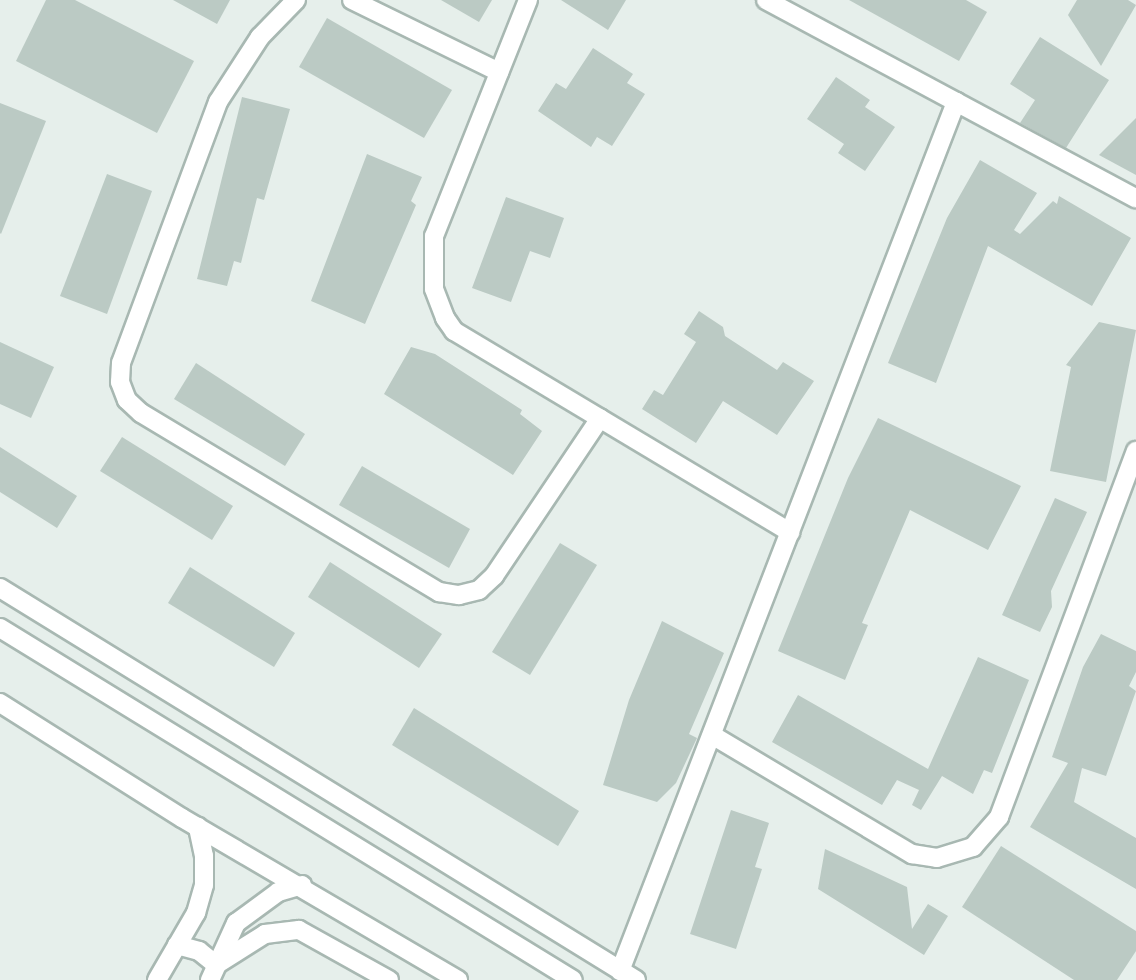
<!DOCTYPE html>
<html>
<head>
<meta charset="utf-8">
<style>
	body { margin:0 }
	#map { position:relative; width:1136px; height:980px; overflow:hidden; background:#e6efeb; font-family:"PT Sans",sans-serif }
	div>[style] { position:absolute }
	.building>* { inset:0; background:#bbcac4 }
	.roads { filter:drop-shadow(2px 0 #a8b8b2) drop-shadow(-2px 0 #a8b8b2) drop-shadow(0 2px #a8b8b2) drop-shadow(0 -2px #a8b8b2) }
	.minor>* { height:18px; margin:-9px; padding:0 9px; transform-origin:9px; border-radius:9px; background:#fff }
	.tertiary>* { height:18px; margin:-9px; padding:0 9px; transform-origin:9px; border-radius:9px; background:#fff }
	span { translate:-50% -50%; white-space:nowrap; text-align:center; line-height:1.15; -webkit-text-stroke:6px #f7fbf9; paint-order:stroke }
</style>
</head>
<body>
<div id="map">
	<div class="building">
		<div style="clip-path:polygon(46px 0,75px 0,194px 61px,157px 133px,16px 61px)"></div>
		<div style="clip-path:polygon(173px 0,230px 0,217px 24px)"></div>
		<div style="clip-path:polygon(441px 0,492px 0,479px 22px)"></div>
		<div style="clip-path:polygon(561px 0,626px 0,608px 30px)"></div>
		<div style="clip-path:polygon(849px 0,966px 0,987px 12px,959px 61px)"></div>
		<div style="clip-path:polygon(1077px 0,1128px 0,1136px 5px,1101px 66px,1068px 15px)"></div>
		<div style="clip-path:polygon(327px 18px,452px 90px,424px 138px,299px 67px)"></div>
		<div style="clip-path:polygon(1040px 37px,1109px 80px,1066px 148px,1020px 123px,1035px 100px,1010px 84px)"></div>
		<div style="clip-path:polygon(593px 48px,633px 74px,627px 83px,645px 94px,612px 146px,597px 137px,591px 147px,538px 111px,556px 83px,566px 89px)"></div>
		<div style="clip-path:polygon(836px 77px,870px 100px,865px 107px,895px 127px,865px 171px,838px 153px,844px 144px,807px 119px)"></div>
		<div style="clip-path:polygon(242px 97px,290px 109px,264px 200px,257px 198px,241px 263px,234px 261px,227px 286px,197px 279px)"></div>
		<div style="clip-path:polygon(0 103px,46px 121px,1px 234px,0 233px)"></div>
		<div style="clip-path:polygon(1136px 118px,1136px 175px,1099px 155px)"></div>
		<div style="clip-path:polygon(367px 154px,422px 177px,411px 201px,416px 205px,365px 324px,311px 301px)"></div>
		<div style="clip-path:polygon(980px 160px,1037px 193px,1014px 230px,1020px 234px,1053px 201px,1057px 204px,1059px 196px,1131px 238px,1092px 306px,988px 246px,936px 383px,888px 363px,947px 218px)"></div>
		<div style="clip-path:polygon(107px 174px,152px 191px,107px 314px,60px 296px)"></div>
		<div style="clip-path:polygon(506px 197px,564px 218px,550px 258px,530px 251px,511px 302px,472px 288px)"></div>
		<div style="clip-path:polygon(699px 311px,723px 327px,725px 336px,777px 370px,783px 362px,814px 381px,777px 435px,723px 401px,696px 443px,642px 409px,654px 390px,663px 395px,696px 342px,684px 334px)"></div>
		<div style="clip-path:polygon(1099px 322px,1136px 330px,1106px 482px,1050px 471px,1071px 367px,1066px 365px)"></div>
		<div style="clip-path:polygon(0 342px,54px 367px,31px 418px,0 404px)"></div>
		<div style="clip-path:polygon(411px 347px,435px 354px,522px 410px,520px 414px,542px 431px,513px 475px,384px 394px)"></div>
		<div style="clip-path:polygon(196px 363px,305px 434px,285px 466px,174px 399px)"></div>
		<div style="clip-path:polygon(878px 418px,1021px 486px,988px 550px,910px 510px,862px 623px,868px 625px,845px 680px,778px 651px,848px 478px)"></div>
		<div style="clip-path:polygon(122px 437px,233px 506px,212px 540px,100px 471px)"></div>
		<div style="clip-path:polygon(0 447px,77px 496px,57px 528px,0 492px)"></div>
		<div style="clip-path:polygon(362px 466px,470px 529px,449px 568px,339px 505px)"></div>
		<div style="clip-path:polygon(1055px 498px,1087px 512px,1051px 591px,1052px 607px,1040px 632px,1002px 615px)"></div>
		<div style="clip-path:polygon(560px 543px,597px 565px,530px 675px,492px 652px)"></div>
		<div style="clip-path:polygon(330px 562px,442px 634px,419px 668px,308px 597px)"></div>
		<div style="clip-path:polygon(190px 567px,295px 633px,274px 667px,168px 603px)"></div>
		<div style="clip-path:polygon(662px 621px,724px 653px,689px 734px,697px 738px,676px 783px,657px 802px,603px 785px,629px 700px)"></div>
		<div style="clip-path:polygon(1101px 634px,1136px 651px,1136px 672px,1129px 686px,1136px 691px,1106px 776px,1082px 768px,1074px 802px,1136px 838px,1136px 889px,1030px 827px,1068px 763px,1052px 757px,1083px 667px)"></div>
		<div style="clip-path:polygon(978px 657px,1029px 680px,992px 773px,984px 770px,973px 794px,942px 776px,921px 810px,912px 805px,919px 790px,897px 780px,882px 805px,772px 742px,798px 695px,928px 769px)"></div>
		<div style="clip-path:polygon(414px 708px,579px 811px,558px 846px,392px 745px)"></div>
		<div style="clip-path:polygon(731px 810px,769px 823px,755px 867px,762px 869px,736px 949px,690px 934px)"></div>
		<div style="clip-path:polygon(1001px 846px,1136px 931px,1136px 951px,1117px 980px,1074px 980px,962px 907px)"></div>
		<div style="clip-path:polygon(825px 849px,907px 887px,912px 929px,928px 904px,948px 916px,924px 955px,818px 889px)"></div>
	</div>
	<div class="roads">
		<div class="minor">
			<div style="left:296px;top:0;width:52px;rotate:134.2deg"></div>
			<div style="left:260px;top:37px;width:77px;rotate:122.9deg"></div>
			<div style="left:218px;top:102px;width:278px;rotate:110.4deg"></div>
			<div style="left:121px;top:363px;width:19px;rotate:93deg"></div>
			<div style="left:120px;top:382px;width:19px;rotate:69deg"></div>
			<div style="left:127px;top:400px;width:19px;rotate:43deg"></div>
			<div style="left:141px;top:413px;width:348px;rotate:31deg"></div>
			<div style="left:439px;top:592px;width:20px;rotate:9deg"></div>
			<div style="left:459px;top:595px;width:21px;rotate:-14deg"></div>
			<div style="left:479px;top:590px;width:21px;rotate:-43deg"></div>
			<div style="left:494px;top:576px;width:190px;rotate:-56.1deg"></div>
			<div style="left:352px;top:0;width:164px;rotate:26.1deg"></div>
			<div style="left:528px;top:0;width:254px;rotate:111.7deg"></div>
			<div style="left:434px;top:236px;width:53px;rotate:90deg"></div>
			<div style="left:434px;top:289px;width:31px;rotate:69deg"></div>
			<div style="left:445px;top:318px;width:16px;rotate:55deg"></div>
			<div style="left:454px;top:331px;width:392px;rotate:30.9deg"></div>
			<div style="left:766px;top:0;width:420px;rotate:28.2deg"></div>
			<div style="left:0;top:588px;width:747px;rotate:31.65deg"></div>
			<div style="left:712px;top:735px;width:233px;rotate:30.8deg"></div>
			<div style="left:912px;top:854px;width:25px;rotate:9deg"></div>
			<div style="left:937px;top:858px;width:38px;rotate:-17deg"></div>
			<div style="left:973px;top:847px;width:40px;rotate:-49deg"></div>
			<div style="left:999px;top:817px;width:391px;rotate:-69.5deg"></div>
			<div style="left:177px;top:945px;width:23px;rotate:15deg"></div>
			<div style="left:199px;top:951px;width:22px;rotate:39deg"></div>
			<div style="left:216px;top:965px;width:58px;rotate:-32.3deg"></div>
			<div style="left:265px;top:934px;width:34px;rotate:-7deg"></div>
			<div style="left:299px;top:930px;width:103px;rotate:29.1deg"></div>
			<div style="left:620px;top:971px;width:932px;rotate:-68.86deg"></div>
			<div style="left:157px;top:980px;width:78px;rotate:-59.8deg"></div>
			<div style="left:196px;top:913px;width:29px;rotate:-74deg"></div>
			<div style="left:204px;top:885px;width:29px;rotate:-90deg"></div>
			<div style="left:204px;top:856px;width:30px;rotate:-102deg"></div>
			<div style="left:210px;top:980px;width:63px;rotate:-65.5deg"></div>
			<div style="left:236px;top:923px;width:52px;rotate:-36.4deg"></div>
			<div style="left:278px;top:892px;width:25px;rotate:-16deg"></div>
		</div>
		<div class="tertiary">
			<div style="left:0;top:628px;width:672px;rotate:31.56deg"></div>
			<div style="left:0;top:703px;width:215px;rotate:32.3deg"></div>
			<div style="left:182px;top:818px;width:320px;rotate:30.4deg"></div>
		</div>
	</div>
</div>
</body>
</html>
